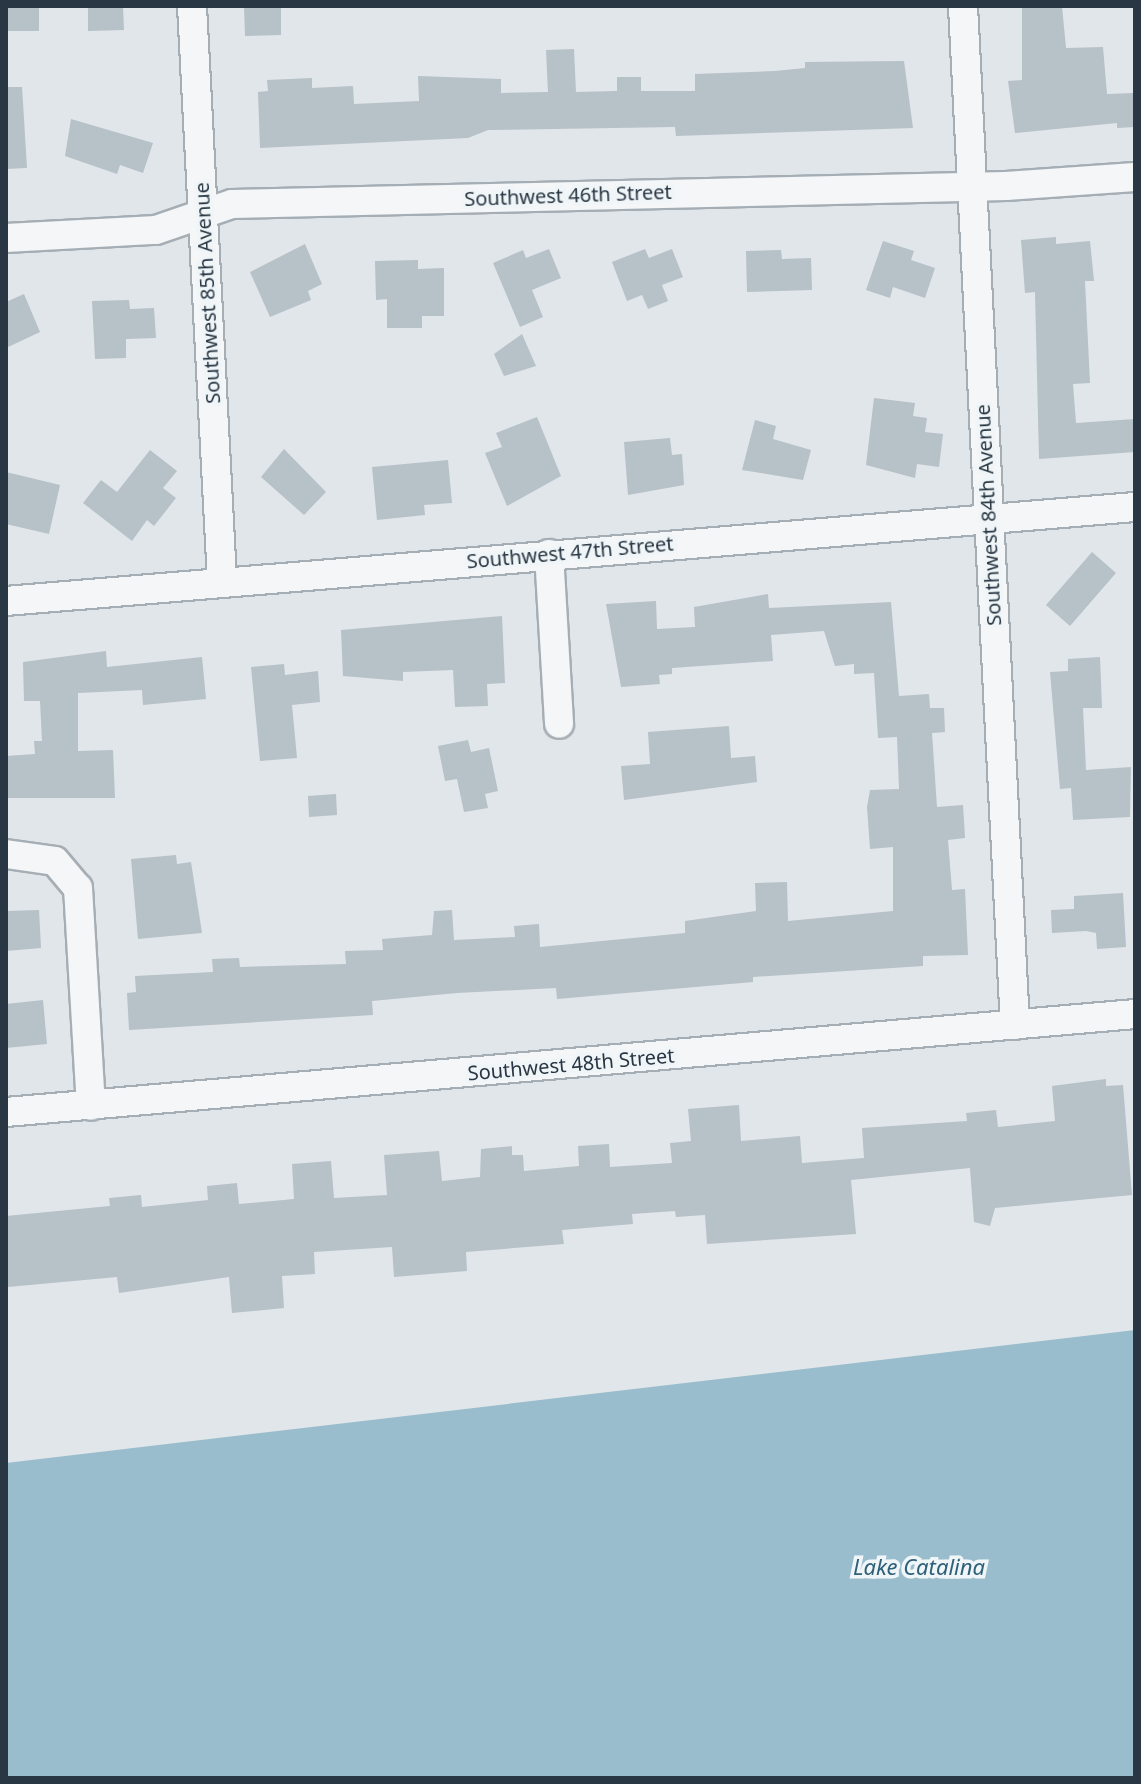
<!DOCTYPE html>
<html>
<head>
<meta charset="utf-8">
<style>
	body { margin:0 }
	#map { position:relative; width:1141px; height:1784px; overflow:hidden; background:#e1e6ea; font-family:"Noto Sans",sans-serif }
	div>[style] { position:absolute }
	.water>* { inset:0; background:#99bdcd }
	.building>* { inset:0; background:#b7c1c8 }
	.roads { filter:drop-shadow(2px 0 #a6aeb5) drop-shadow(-2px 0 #a6aeb5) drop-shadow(0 2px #a6aeb5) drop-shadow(0 -2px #a6aeb5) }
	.minor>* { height:28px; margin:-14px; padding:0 14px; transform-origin:14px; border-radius:14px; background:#f4f6f8 }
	span { translate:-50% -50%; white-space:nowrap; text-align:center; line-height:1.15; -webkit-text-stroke:7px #f0f5f8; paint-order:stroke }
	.street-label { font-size:20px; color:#283743 }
	.water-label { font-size:22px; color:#2f607a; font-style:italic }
	.frame { position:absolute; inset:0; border:8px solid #283743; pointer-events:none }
</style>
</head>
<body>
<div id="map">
	<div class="water">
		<div style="clip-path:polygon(1135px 1330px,1135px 1778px,6px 1778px,6px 1463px)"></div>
	</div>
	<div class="building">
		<div style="clip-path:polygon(6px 6px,39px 6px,39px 31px,6px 31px)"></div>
		<div style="clip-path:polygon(88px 6px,123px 6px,124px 30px,88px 31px)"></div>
		<div style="clip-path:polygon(244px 6px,281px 6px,281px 35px,245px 36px)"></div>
		<div style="clip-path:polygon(1022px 6px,1062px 6px,1066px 48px,1103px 47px,1107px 94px,1134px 93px,1135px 127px,1117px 128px,1117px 123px,1015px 133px,1008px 81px,1022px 80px)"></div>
		<div style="clip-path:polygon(574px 49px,576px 92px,617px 91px,617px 77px,641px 77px,641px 91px,695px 91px,695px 74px,775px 71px,805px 68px,805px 62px,904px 61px,913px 128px,676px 136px,675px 127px,488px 130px,468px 138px,260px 148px,258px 92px,268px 91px,267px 80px,312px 78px,312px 88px,353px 86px,354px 104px,419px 101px,418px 76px,501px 79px,501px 93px,548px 92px,546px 50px)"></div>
		<div style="clip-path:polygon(6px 87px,22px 87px,27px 168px,6px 169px)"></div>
		<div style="clip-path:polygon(71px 119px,153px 143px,143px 173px,120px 165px,117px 174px,65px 156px)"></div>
		<div style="clip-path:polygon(1056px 237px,1056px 244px,1090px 241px,1094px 281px,1085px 281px,1090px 383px,1073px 384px,1076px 423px,1135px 419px,1135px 452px,1039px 459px,1035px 292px,1025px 293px,1021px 240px)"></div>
		<div style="clip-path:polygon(883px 241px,914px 251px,911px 260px,935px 268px,925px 298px,893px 287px,890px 298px,866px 290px)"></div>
		<div style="clip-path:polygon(305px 244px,322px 284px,308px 291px,311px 300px,270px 317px,250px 272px)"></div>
		<div style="clip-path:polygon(549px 249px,561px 278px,532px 290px,543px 317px,520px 327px,493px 263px,523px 250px,526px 258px)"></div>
		<div style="clip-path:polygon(645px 249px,649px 258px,672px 249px,683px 277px,662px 285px,668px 301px,648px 309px,642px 295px,627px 301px,612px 262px)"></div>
		<div style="clip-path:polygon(781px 250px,782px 259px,811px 258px,812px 290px,747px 292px,746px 251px)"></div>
		<div style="clip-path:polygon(418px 260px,418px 269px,444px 268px,444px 316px,422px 316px,422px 328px,387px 328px,387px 299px,376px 300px,375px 261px)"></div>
		<div style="clip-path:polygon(24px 294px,40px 332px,6px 348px,6px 302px)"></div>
		<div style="clip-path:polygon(129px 300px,130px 309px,154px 308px,156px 338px,126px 339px,126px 358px,95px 359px,92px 301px)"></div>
		<div style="clip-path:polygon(522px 334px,536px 366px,504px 376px,494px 354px)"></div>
		<div style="clip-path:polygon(874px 398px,915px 403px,913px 416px,927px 418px,925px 432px,943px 434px,939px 467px,917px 464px,915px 478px,866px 465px)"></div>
		<div style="clip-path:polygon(537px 417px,561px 476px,507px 506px,485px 453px,502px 447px,496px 433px)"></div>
		<div style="clip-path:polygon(755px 420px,776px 426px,773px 439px,811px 450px,803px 480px,742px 470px)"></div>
		<div style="clip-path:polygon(670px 438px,672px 455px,682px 454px,684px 485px,628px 495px,624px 442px)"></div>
		<div style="clip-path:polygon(284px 449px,326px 492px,304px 515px,261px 477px)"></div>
		<div style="clip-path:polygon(150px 450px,177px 471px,163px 488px,176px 498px,154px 526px,147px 520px,132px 541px,83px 503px,101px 480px,117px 492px)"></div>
		<div style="clip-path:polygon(448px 460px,452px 503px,424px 505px,425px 515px,377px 520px,372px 467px)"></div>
		<div style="clip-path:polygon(6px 472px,60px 485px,49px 534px,6px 524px)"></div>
		<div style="clip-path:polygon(1092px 552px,1116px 573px,1070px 626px,1046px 605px)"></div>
		<div style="clip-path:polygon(768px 594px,769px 608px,891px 602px,899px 696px,929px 694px,930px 708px,944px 708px,945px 732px,932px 733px,937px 807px,963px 805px,965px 838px,948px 840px,952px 890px,965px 889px,968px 955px,923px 956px,923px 966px,753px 977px,753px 982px,557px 999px,556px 988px,457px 993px,372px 1001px,373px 1015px,129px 1030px,127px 993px,136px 992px,135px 976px,213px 972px,212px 959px,239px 958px,240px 967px,346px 964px,345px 951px,383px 950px,382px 939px,432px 935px,434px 911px,452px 910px,454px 940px,515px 937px,514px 926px,539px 924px,540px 947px,685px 933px,685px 921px,756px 911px,755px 883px,787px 882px,788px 921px,893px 911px,893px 847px,870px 849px,867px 807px,870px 790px,899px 789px,897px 737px,878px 738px,874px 673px,854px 674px,854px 664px,835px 666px,824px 631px,771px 635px,773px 661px,672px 668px,672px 674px,659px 675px,660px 684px,621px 687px,606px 604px,656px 601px,657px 629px,695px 627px,694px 607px)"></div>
		<div style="clip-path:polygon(502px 616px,505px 683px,487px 684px,488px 706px,455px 707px,453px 670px,403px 672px,403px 681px,343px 676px,341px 630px)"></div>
		<div style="clip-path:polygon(106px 651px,107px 667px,202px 657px,206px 699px,143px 705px,142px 690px,78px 693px,78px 751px,113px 750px,115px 798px,6px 798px,6px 756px,35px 754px,34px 741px,42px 741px,40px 701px,24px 701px,23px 662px)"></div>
		<div style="clip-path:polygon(1100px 657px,1102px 708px,1083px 708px,1086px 770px,1131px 767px,1130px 817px,1073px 820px,1071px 788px,1060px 789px,1050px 672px,1068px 671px,1068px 659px)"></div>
		<div style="clip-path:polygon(284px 664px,285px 675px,318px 671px,320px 702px,292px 705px,297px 758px,260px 761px,251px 667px)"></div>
		<div style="clip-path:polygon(729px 726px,731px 758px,755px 756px,757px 782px,624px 800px,621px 766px,650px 764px,648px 732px)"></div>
		<div style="clip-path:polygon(468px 740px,471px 752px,489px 748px,498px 791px,485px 794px,488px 808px,464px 812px,457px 779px,445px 781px,438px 746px)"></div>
		<div style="clip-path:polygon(336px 794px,337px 815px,309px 817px,308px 796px)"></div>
		<div style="clip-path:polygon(176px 855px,177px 864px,191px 862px,202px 933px,138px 939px,131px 859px)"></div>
		<div style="clip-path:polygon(1123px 893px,1126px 947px,1097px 949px,1096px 933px,1086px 931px,1052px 933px,1051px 910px,1074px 909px,1074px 896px)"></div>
		<div style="clip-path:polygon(39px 910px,41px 948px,6px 951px,6px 911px)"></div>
		<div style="clip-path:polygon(43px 1000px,47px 1044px,6px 1048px,6px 1004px)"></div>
		<div style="clip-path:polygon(1106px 1079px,1106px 1086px,1123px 1085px,1132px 1195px,995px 1208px,990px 1226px,974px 1222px,970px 1168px,851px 1180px,856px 1234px,707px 1244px,705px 1215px,676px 1217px,675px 1211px,632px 1214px,633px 1224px,562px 1230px,564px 1244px,466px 1252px,467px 1271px,394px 1277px,392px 1247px,314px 1252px,315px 1274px,282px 1276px,284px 1308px,232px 1313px,229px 1277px,119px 1293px,117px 1277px,8px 1287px,6px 1216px,110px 1206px,109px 1198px,141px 1195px,142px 1207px,208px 1200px,207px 1186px,237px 1183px,239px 1204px,294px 1199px,292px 1164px,331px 1161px,334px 1198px,387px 1195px,384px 1155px,439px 1151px,442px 1181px,480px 1177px,481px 1149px,512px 1146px,512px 1155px,523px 1155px,524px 1171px,579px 1166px,578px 1146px,609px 1144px,610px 1167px,672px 1163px,670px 1143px,691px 1141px,688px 1109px,739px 1105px,741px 1141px,800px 1136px,802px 1163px,864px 1158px,862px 1128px,967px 1121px,966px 1113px,996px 1110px,998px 1127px,1055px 1121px,1052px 1086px)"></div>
	</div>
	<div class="roads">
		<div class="minor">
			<div style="left:192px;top:6px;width:576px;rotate:87.01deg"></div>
			<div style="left:963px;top:6px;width:1020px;rotate:87.08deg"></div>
			<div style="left:6px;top:238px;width:150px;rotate:-3.1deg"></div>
			<div style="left:156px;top:230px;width:80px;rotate:-18.9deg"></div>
			<div style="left:232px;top:204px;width:774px;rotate:-1.33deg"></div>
			<div style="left:1006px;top:186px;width:129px;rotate:-4deg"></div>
			<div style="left:549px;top:554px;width:170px;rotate:86.6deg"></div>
			<div style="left:6px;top:601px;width:1133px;rotate:-4.76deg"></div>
			<div style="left:6px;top:854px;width:49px;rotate:8.1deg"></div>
			<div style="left:55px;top:861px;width:35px;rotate:50deg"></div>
			<div style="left:78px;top:888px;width:218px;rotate:86.6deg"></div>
			<div style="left:6px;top:1112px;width:1133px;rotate:-4.96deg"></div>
		</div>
	</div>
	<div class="street-label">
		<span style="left:568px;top:195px;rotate:-2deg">Southwest 46th Street</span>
		<span style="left:207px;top:293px;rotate:-93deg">Southwest 85th Avenue</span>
		<span style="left:988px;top:515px;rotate:-93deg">Southwest 84th Avenue</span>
		<span style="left:570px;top:552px;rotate:-5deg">Southwest 47th Street</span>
		<span style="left:571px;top:1064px;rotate:-5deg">Southwest 48th Street</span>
	</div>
	<div class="water-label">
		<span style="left:919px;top:1567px">Lake Catalina</span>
	</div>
	<div class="frame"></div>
</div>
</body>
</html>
